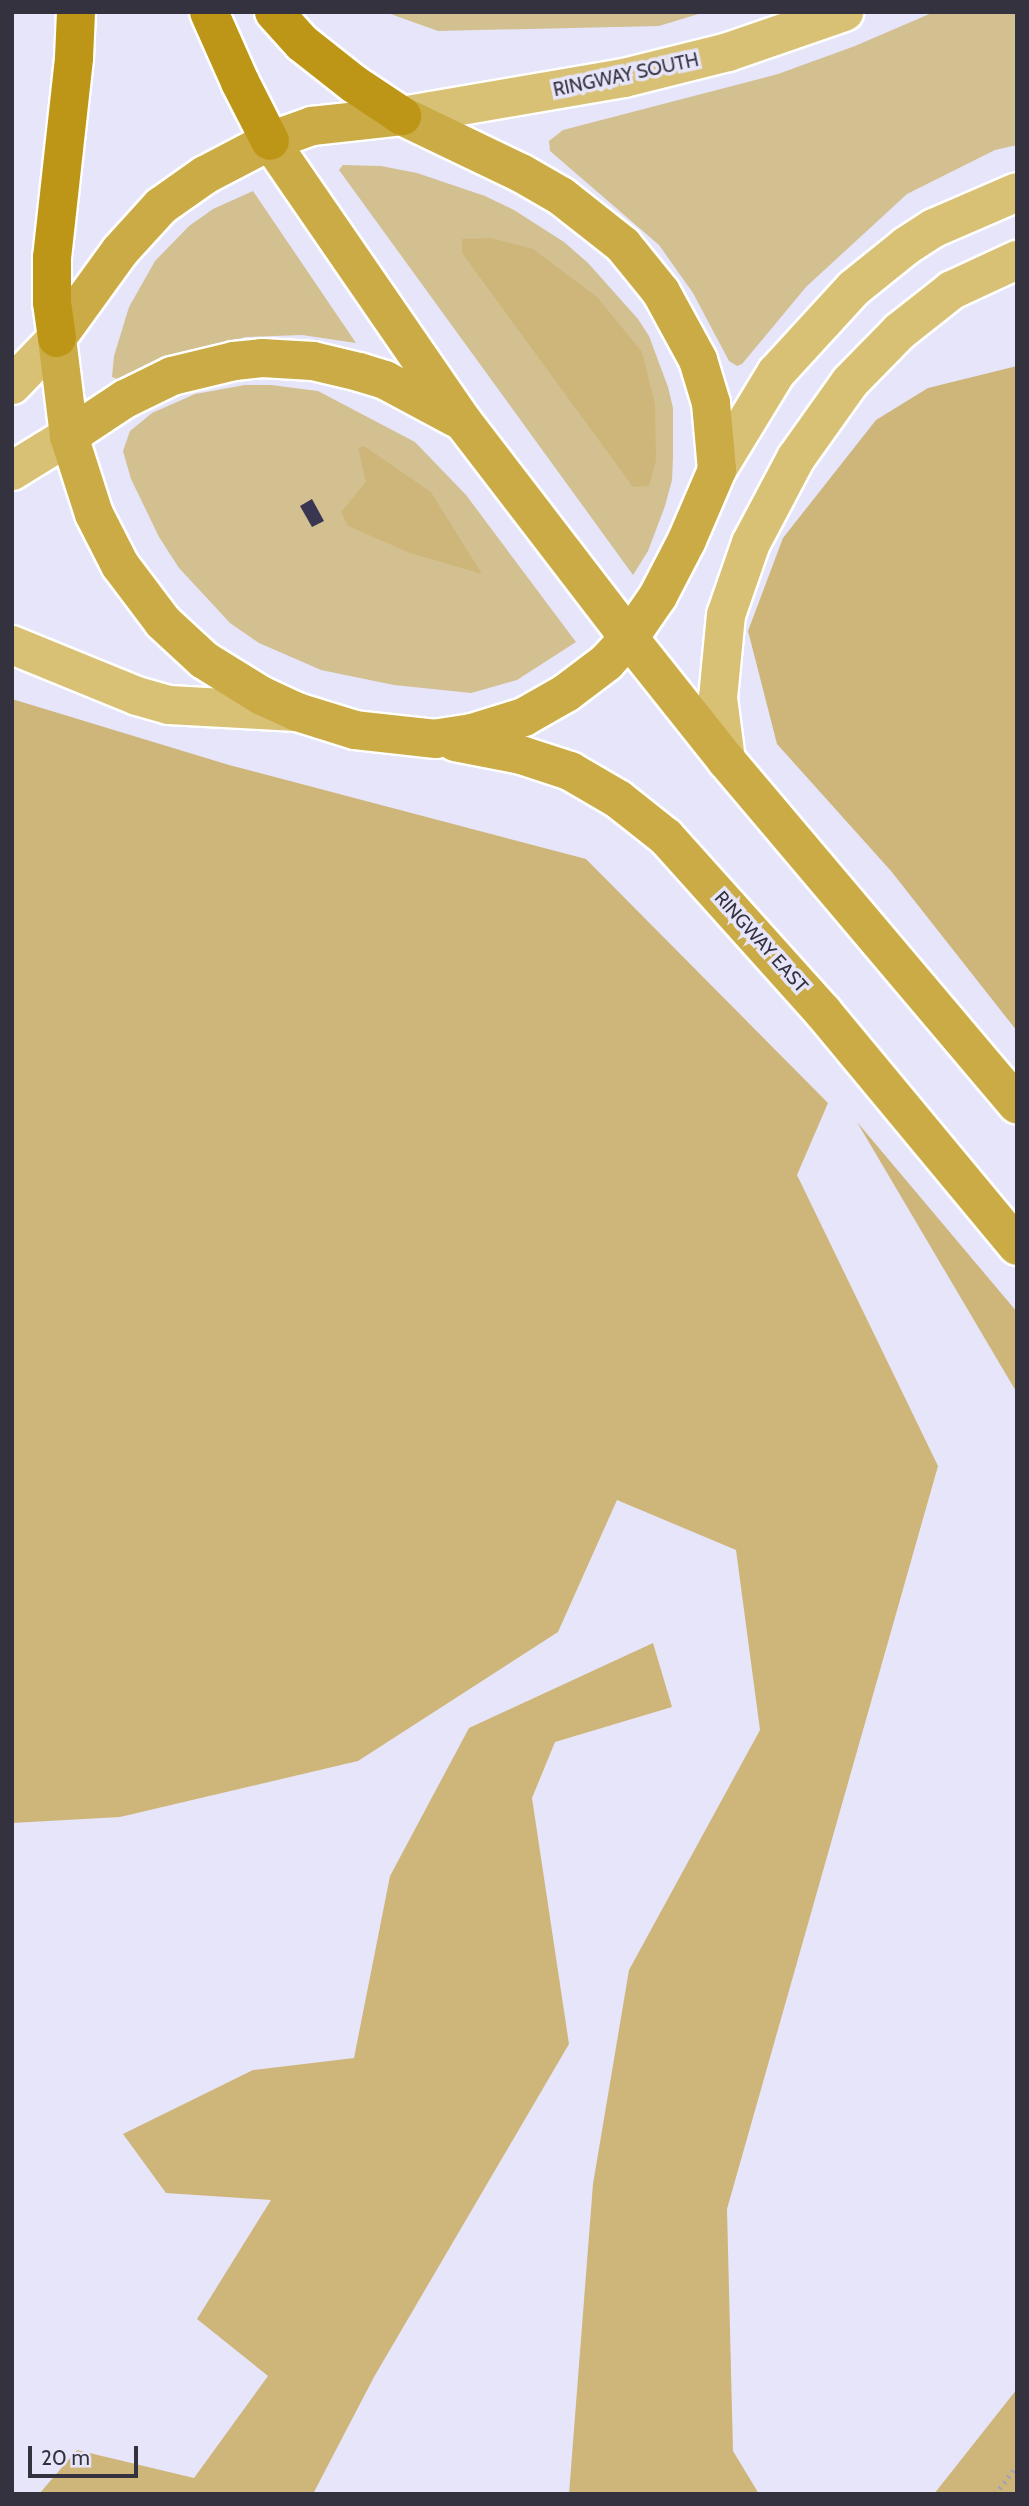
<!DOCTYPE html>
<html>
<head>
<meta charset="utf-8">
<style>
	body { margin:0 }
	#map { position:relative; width:1029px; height:2506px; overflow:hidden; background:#e7e5f9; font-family:Cabin,sans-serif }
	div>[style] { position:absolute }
	.green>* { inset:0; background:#d3c091 }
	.forest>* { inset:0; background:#ceb67a }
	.building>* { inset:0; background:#393651 }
	.path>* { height:4.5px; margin-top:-2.25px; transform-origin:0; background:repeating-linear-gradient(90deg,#a3a1b2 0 2px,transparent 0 7px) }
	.roads { filter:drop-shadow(2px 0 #fff) drop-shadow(-2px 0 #fff) drop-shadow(0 2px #fff) drop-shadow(0 -2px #fff) }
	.primary>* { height:38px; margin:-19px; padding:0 19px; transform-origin:19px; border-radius:19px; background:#d8c074 }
	.trunk>* { height:38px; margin:-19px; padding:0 19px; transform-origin:19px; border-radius:19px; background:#cbab46 }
	.motorway>* { height:38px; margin:-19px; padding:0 19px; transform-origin:19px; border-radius:19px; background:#be9617 }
	span { translate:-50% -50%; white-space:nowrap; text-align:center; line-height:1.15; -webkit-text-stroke:7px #e7e5f9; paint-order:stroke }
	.street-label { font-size:19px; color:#34323f }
	.frame { position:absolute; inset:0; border:14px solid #34323f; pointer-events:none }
	.scale { position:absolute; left:28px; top:2446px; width:110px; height:32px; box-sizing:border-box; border:4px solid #34323f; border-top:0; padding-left:9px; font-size:21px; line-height:24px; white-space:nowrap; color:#34323f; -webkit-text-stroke:5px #e7e5f9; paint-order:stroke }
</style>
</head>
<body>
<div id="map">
	<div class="green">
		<div style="clip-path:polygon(385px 12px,705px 12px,659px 26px,438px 31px)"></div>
		<div style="clip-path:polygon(934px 12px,1017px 12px,1017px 145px,995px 150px,907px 194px,806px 287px,742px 364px,737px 366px,729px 361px,693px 293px,659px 245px,550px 151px,549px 141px,563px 130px,778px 74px,855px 46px)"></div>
		<div style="clip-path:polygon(343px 165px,381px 166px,417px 173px,485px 196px,514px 210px,564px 242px,588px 263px,638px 319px,649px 336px,668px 387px,673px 408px,673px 458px,672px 480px,665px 506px,648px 551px,633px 575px,339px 170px)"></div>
		<div style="clip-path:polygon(253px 191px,356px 343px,302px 335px,246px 337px,170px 355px,118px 379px,112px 377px,114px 356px,129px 307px,155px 261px,189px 226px,213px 209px)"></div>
		<div style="clip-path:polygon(245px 385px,271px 385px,318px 391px,415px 442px,466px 495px,576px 642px,517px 680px,471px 693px,394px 685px,321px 670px,259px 643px,230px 623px,179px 568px,159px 537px,131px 479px,123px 451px,130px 431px,152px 413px,195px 394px)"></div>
	</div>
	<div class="forest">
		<div style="clip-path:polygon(491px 238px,533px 249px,597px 297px,642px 352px,655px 404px,656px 461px,649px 486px,633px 487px,462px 253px,462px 239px)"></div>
		<div style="clip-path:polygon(1017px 366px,1017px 1031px,891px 871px,777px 744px,748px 631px,783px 538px,876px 420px,928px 388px)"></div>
		<div style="clip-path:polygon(364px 446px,431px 492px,482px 574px,410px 553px,348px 526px,341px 512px,366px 482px,358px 448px)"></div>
		<div style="clip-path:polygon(12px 699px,229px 765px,586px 859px,828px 1103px,797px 1175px,938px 1466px,727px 2209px,733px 2451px,759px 2494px,569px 2494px,593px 2184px,629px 1970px,760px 1730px,736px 1550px,617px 1500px,558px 1632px,358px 1761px,120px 1817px,12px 1823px)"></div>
		<div style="clip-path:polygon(857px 1122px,1017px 1312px,1017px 1393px)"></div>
		<div style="clip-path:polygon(653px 1643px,672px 1707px,555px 1742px,532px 1798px,569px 2044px,374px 2377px,313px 2494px,39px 2494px,77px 2450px,194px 2478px,268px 2376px,197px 2319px,271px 2200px,166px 2193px,123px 2134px,253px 2070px,354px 2058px,390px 1876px,469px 1728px)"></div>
		<div style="clip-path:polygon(1017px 2389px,1017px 2494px,934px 2494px)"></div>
	</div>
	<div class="building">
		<div style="clip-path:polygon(312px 499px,324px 521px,312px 527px,300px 506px)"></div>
	</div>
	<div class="path">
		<div style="left:995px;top:2494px;width:36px;rotate:-52deg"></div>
	</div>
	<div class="roads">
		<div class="primary">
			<div style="left:402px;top:116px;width:225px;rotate:-9.7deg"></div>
			<div style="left:624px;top:78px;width:107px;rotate:-14deg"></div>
			<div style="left:728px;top:52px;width:123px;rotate:-19deg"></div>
			<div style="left:12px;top:385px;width:65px;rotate:-46.2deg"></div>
			<div style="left:717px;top:470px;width:114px;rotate:-58.7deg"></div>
			<div style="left:776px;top:373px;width:115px;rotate:-47.5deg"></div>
			<div style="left:854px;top:288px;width:67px;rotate:-38.9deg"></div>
			<div style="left:906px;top:246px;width:33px;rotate:-33deg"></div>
			<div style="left:934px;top:228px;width:90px;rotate:-23.4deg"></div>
			<div style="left:12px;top:471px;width:67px;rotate:-31.6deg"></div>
			<div style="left:12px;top:645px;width:135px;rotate:22.2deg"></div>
			<div style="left:137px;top:696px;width:33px;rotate:16deg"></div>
			<div style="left:169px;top:705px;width:128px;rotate:3.1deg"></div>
			<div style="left:726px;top:760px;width:63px;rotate:-97.4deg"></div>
			<div style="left:718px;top:698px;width:83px;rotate:-84.5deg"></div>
			<div style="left:726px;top:615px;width:76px;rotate:-70.9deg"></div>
			<div style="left:751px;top:543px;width:96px;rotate:-62.1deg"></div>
			<div style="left:796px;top:458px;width:93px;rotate:-54.6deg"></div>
			<div style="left:850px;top:382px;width:71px;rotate:-45.6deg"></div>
			<div style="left:900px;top:331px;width:66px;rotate:-38.3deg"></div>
			<div style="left:952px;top:290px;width:72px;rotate:-24.8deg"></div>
		</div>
		<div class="trunk">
			<div style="left:402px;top:116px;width:132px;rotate:25.6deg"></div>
			<div style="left:521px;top:173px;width:46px;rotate:29.9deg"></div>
			<div style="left:561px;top:196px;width:79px;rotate:38.3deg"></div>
			<div style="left:623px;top:245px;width:60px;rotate:51deg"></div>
			<div style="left:661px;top:292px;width:77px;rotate:61.4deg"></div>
			<div style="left:698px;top:360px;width:45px;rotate:73.2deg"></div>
			<div style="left:711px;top:403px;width:67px;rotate:84.9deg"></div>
			<div style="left:717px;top:470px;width:76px;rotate:113.2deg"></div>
			<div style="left:687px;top:540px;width:63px;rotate:117.4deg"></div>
			<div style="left:658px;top:596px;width:51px;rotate:124.6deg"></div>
			<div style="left:629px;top:638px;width:33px;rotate:133deg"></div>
			<div style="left:607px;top:662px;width:51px;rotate:142.9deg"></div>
			<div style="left:566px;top:693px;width:48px;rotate:150.3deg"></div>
			<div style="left:524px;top:717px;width:54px;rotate:162.9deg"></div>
			<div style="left:472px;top:733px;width:36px;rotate:171deg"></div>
			<div style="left:436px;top:739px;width:81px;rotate:-173.7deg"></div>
			<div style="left:355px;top:730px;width:61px;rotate:-162.8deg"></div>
			<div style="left:297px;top:712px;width:38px;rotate:-155deg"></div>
			<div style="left:262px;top:696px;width:68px;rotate:-148.2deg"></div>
			<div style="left:204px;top:660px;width:56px;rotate:-137.2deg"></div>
			<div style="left:163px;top:622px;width:71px;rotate:-127deg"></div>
			<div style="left:120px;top:565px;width:57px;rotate:-117deg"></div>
			<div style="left:94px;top:514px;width:82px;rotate:-107.8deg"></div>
			<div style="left:69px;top:436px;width:99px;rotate:-97deg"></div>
			<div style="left:57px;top:338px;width:107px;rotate:-54.1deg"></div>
			<div style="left:120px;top:251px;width:61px;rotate:-47.7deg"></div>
			<div style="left:161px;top:206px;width:54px;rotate:-35.2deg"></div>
			<div style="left:205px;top:175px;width:73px;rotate:-27.6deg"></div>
			<div style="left:270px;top:141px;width:45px;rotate:-19.7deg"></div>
			<div style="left:312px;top:126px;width:91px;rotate:-6.3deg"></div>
			<div style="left:270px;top:141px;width:342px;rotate:55.5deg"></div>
			<div style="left:464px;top:423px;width:271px;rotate:52.5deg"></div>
			<div style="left:629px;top:638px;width:156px;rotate:51.5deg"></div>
			<div style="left:726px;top:760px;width:451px;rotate:49.8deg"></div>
			<div style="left:69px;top:436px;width:67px;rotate:-33.5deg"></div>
			<div style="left:125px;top:399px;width:52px;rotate:-26.1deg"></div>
			<div style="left:172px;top:376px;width:64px;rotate:-13.6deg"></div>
			<div style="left:234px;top:361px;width:28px;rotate:-6deg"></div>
			<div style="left:262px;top:358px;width:51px;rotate:3.4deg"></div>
			<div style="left:313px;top:361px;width:47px;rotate:13.4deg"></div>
			<div style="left:359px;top:372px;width:27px;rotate:17deg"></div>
			<div style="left:385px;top:380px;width:81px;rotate:28.2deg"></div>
			<div style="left:455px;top:742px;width:67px;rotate:11.1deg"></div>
			<div style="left:521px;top:755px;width:52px;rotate:18.1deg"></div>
			<div style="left:570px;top:771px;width:56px;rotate:30.3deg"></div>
			<div style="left:618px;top:799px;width:61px;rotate:38.4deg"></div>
			<div style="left:666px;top:837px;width:235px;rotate:48.1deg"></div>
			<div style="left:823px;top:1012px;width:304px;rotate:50.3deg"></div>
		</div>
		<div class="motorway">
			<div style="left:209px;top:12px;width:77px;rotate:66.1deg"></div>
			<div style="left:240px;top:82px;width:66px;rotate:63deg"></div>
			<div style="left:274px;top:12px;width:42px;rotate:47.9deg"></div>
			<div style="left:302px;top:43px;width:66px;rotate:38.3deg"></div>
			<div style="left:354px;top:84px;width:58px;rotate:33.7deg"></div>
			<div style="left:57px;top:338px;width:36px;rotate:-98deg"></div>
			<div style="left:52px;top:302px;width:44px;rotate:-90deg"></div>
			<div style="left:52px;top:258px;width:201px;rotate:-83.7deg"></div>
			<div style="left:74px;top:58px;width:46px;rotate:-87.5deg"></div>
		</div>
	</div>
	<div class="street-label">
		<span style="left:626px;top:75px;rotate:-12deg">RINGWAY SOUTH</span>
		<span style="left:761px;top:942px;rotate:48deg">RINGWAY EAST</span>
	</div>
	<div class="frame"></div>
	<div class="scale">20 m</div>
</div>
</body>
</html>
